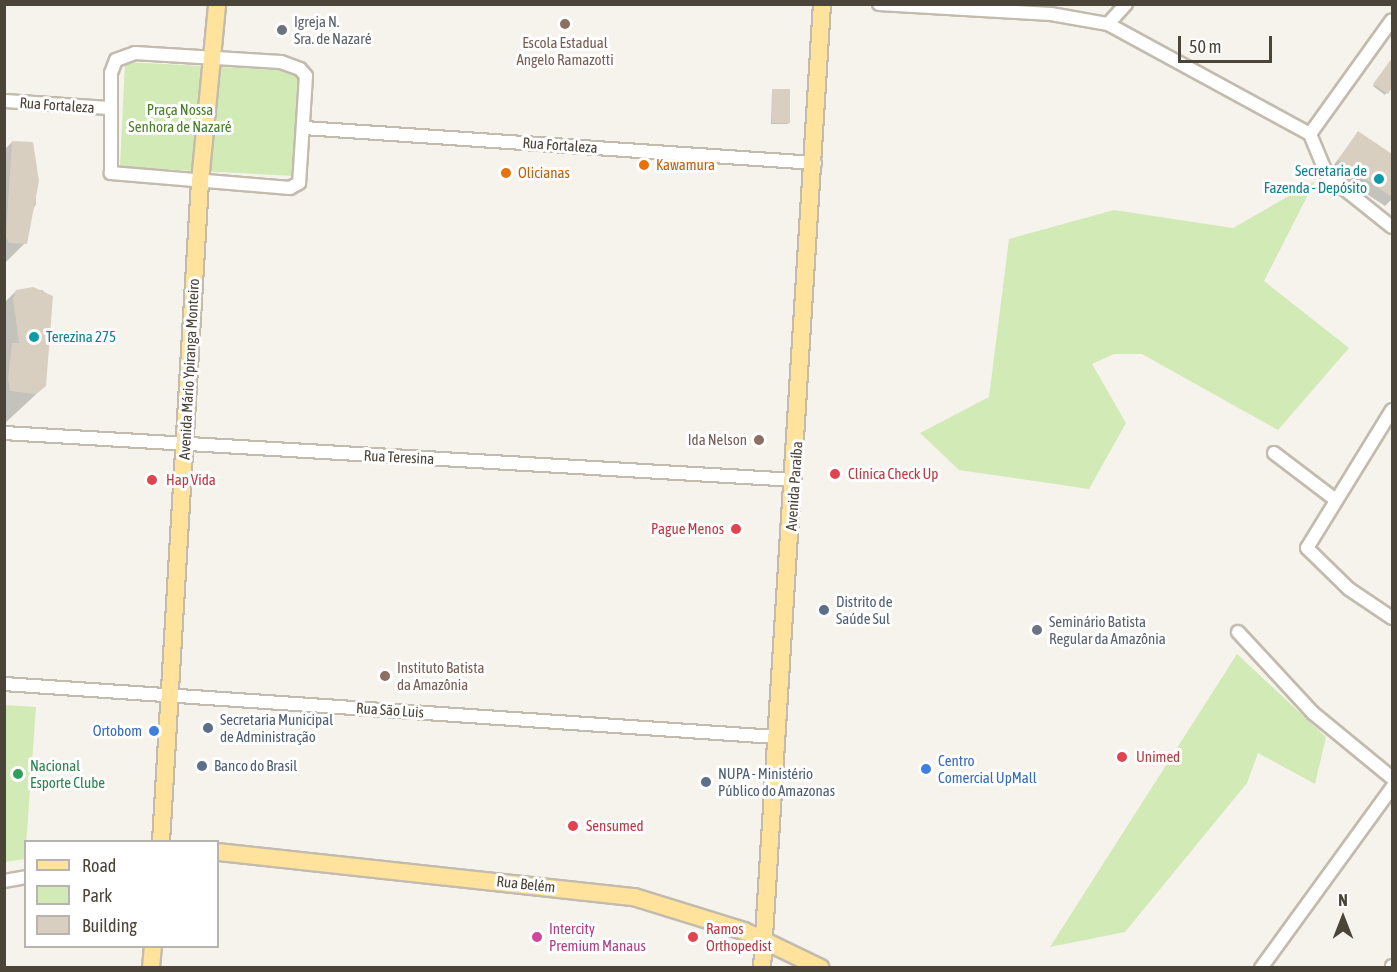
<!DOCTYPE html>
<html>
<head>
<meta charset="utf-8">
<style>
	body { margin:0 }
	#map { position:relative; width:1397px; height:972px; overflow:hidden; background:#f6f3ec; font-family:"Asap Condensed",sans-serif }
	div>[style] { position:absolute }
	.green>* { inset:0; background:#d2eab5 }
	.shadow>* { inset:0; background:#0003 }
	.building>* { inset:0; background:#d8cfc1 }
	.roads { filter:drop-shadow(2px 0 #c2bbae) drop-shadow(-2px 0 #c2bbae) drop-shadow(0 2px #c2bbae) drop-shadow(0 -2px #c2bbae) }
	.minor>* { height:12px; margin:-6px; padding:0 6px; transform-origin:6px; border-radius:6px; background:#fff }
	.major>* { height:16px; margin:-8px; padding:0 8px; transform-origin:8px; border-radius:8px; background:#ffe39c }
	.dots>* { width:16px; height:16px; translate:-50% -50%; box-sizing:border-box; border:3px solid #fff; border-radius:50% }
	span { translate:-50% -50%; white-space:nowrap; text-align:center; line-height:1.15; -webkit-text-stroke:6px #fff; paint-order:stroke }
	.worship-label { font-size:15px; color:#5b616d }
	.left { translate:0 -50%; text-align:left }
	.education-label { font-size:15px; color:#785e54 }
	.right { translate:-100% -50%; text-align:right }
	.street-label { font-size:15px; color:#4b4439 }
	.park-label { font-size:15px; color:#4a7f2a }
	.food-label { font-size:15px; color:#c56008 }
	.culture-label { font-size:15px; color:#0d838f }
	.health-label { font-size:15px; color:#be3a42 }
	.service-label { font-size:15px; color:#4e5e75 }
	.shop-label { font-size:15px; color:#366cbe }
	.leisure-label { font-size:15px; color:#27864d }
	.hotel-label { font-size:15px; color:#b23c85 }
	.frame { position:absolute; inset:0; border:6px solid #4b4439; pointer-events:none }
	.legend { position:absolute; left:24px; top:840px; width:195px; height:108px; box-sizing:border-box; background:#fff; border:2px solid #b7b4b0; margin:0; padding:8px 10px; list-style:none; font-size:18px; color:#4b4439 }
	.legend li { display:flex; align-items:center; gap:12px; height:30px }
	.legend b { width:30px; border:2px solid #b7b4b0 }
	.north { position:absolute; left:1313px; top:888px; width:60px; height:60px; -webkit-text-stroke:4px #fff; paint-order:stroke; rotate:0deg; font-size:16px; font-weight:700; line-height:24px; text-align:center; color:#4b4439 }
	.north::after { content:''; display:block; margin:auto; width:21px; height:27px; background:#4b4439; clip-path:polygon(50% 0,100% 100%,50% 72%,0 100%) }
	.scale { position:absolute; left:1178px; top:36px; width:94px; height:27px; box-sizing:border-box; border:3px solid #4b4439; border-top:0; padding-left:8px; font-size:18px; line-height:21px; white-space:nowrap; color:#4b4439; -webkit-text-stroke:4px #fff; paint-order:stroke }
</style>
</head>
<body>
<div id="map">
	<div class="green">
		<div style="clip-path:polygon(125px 62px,299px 71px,294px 176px,120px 167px)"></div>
		<div style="clip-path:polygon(1315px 181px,1264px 281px,1349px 348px,1278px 430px,1142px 354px,1114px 354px,1092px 364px,1126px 423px,1089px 489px,959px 470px,920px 433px,989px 397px,1009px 239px,1114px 210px,1233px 228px)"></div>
		<div style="clip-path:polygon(1237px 654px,1326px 737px,1315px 784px,1258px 753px,1247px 783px,1125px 932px,1050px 947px)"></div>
		<div style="clip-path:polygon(5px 705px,36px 707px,25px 859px,5px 862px)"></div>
	</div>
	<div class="shadow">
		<div style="clip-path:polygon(1392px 60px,1392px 85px,1385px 95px,1373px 86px)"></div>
		<div style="clip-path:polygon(772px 91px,789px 123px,787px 124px,771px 124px)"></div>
		<div style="clip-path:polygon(1358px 133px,1392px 156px,1392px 199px,1385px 206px,1330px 170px)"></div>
		<div style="clip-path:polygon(12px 142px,32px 143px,36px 204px,26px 223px,25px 243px,4px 264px,4px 150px)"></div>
		<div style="clip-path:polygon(42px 290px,51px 297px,45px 386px,4px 424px,4px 303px,16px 291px)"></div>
	</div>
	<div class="building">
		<div style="clip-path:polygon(1392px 58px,1392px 88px,1388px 94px,1373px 84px)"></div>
		<div style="clip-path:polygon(772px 89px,790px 89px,790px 123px,772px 123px)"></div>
		<div style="clip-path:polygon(1358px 131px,1392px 154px,1392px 197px,1338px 160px)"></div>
		<div style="clip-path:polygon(12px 141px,33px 142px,39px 181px,27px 244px,9px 243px,6px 237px)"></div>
		<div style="clip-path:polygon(33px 287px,53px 296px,46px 386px,36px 394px,10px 391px,8px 379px,12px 343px,19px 343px,13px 299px,16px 290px)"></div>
	</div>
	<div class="roads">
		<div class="minor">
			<div style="left:879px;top:4px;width:172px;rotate:3.3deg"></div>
			<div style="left:1051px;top:14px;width:58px;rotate:10deg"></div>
			<div style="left:1108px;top:24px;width:230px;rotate:28.6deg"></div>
			<div style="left:1310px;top:134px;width:44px;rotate:67.5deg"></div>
			<div style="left:1327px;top:175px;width:83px;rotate:38.7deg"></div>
			<div style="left:1108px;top:24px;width:27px;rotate:-48deg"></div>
			<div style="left:135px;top:53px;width:146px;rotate:3.5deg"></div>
			<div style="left:281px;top:62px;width:20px;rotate:20deg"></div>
			<div style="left:300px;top:69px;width:9px;rotate:49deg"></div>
			<div style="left:306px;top:76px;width:107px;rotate:93.7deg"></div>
			<div style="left:299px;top:183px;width:10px;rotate:151deg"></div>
			<div style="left:290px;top:188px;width:180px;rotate:-175.2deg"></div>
			<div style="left:111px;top:173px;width:100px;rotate:-90deg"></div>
			<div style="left:111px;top:73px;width:14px;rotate:-69deg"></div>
			<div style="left:116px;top:60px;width:20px;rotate:-20deg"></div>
			<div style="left:4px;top:101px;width:106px;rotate:3.8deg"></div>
			<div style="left:304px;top:128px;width:512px;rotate:3.92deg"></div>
			<div style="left:1310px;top:134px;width:140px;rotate:-54.3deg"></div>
			<div style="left:1392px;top:410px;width:162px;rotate:121.6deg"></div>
			<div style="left:1307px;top:548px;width:59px;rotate:44.3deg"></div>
			<div style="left:1349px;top:589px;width:52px;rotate:34deg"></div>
			<div style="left:4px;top:433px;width:791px;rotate:3.4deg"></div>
			<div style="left:1274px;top:453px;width:78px;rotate:37.2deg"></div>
			<div style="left:1238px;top:632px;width:110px;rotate:47.2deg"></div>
			<div style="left:1313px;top:713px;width:102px;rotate:39.4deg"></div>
			<div style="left:4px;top:684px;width:773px;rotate:3.93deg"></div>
			<div style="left:4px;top:881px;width:22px;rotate:-10deg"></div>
			<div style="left:1261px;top:968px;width:223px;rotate:-54deg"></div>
			<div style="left:1392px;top:968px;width:2px;rotate:-90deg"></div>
		</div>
		<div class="major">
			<div style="left:161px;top:842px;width:661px;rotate:-86.62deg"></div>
			<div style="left:200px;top:182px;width:179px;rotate:-84.5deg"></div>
			<div style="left:218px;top:852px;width:418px;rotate:6.2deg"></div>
			<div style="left:634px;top:897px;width:115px;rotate:17.2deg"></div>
			<div style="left:744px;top:931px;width:85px;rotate:25.7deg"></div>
			<div style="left:151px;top:968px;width:22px;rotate:-85deg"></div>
			<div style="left:762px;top:968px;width:966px;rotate:-86.44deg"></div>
		</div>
	</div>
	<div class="dots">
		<div style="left:565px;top:24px;background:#8d6e63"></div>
		<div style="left:282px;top:30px;background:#6b7280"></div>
		<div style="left:644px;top:165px;background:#e8710a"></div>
		<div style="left:506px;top:173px;background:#e8710a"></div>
		<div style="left:1379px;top:179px;background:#0f9aa8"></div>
		<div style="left:34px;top:337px;background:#0f9aa8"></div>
		<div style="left:759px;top:440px;background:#8d6e63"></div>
		<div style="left:835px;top:474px;background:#e0444e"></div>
		<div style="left:152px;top:480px;background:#e0444e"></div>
		<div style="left:736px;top:529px;background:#e0444e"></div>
		<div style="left:824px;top:610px;background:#5c6f8a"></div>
		<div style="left:1037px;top:630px;background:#6b7280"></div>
		<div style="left:385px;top:676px;background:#8d6e63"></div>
		<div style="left:208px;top:728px;background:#5c6f8a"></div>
		<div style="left:154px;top:731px;background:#3f7fe0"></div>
		<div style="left:1122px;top:757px;background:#e0444e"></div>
		<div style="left:202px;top:766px;background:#5c6f8a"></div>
		<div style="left:926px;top:769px;background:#3f7fe0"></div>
		<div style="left:18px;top:774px;background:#2e9e5b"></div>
		<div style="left:706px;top:782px;background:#5c6f8a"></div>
		<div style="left:573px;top:826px;background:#e0444e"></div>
		<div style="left:537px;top:937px;background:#d1479c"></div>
		<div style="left:693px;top:937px;background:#e0444e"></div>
	</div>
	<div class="worship-label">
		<span class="left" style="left:294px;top:30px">Igreja N.<br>Sra. de Nazaré</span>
		<span class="left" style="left:1049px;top:630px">Seminário Batista<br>Regular da Amazônia</span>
	</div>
	<div class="education-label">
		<span style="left:565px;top:51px">Escola Estadual<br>Angelo Ramazotti</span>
		<span class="right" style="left:747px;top:440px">Ida Nelson</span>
		<span class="left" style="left:397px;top:676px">Instituto Batista<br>da Amazônia</span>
	</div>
	<div class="street-label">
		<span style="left:57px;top:105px;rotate:4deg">Rua Fortaleza</span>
		<span style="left:560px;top:145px;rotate:4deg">Rua Fortaleza</span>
		<span style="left:189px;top:369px;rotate:-87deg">Avenida Mário Ypiranga Monteiro</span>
		<span style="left:399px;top:457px;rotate:3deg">Rua Teresina</span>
		<span style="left:794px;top:486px;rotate:-86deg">Avenida Paraíba</span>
		<span style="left:390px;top:710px;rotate:4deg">Rua São Luis</span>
		<span style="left:526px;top:884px;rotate:6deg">Rua Belém</span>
	</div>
	<div class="park-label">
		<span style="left:180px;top:118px">Praça Nossa<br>Senhora de Nazaré</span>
	</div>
	<div class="food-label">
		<span class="left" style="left:656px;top:165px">Kawamura</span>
		<span class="left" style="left:518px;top:173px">Olicianas</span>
	</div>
	<div class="culture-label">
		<span class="right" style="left:1367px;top:179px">Secretaria de<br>Fazenda - Depósito</span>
		<span class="left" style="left:46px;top:337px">Terezina 275</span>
	</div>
	<div class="health-label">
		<span class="left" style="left:848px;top:474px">Clínica Check Up</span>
		<span class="left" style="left:166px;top:480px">Hap Vida</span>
		<span class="right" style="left:724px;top:529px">Pague Menos</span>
		<span class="left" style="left:1136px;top:757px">Unimed</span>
		<span class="left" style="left:586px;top:826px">Sensumed</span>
		<span class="left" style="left:706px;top:937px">Ramos<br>Orthopedist</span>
	</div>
	<div class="service-label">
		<span class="left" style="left:836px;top:610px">Distrito de<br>Saúde Sul</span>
		<span class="left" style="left:220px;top:728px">Secretaria Municipal<br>de Administração</span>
		<span class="left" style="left:214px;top:766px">Banco do Brasil</span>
		<span class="left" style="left:718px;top:782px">NUPA - Ministério<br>Público do Amazonas</span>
	</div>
	<div class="shop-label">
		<span class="right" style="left:142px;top:731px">Ortobom</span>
		<span class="left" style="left:938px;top:769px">Centro<br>Comercial UpMall</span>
	</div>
	<div class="leisure-label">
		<span class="left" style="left:30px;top:774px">Nacional<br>Esporte Clube</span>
	</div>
	<div class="hotel-label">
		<span class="left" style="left:549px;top:937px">Intercity<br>Premium Manaus</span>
	</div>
	<div class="frame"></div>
	<ul class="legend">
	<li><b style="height:8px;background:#ffe39c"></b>Road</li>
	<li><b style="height:16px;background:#d2eab5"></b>Park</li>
	<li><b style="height:16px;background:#d8cfc1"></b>Building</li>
	</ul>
	<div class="north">N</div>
	<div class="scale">50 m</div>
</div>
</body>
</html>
